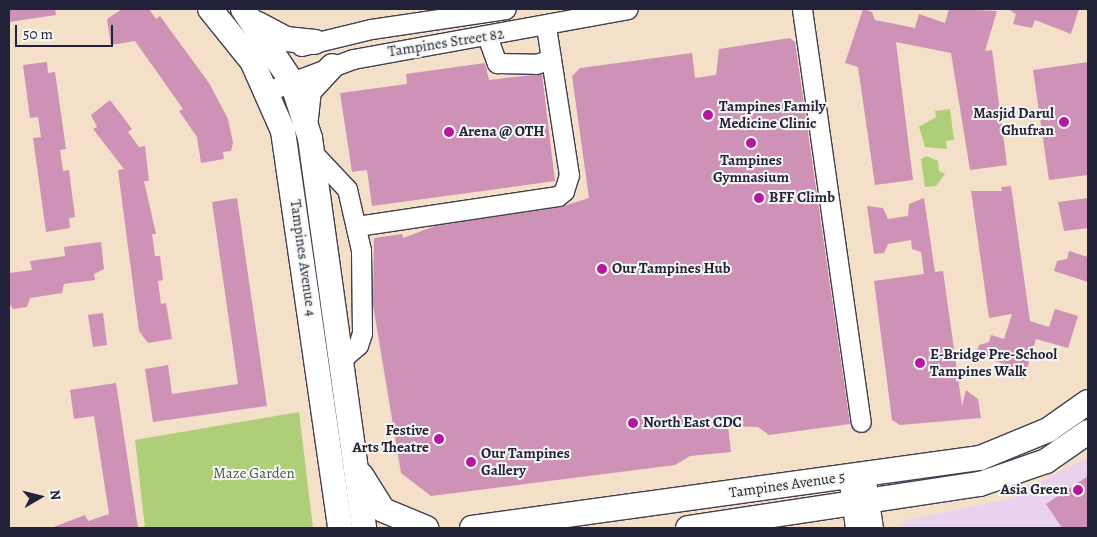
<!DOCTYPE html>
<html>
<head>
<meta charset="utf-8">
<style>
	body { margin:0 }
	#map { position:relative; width:1097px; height:537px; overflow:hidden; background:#f4e0c8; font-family:Alegreya,serif }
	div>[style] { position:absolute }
	.built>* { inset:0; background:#e9d2ed }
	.green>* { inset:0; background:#aecf78 }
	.building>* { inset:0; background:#cd92b6 }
	.roads { filter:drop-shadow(1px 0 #423e50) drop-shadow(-1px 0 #423e50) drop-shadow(0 1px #423e50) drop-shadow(0 -1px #423e50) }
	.minor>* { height:19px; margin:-9.5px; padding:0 9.5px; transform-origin:9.5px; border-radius:9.5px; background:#fff }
	.major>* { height:24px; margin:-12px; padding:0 12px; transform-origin:12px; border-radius:12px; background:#fff }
	.dots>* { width:14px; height:14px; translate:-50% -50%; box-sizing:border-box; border:2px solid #f6f6f2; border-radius:50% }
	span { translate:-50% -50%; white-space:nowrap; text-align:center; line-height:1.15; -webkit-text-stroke:4px #f6f6f2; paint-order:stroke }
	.street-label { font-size:15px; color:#22223b }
	.poi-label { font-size:15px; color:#22223b; font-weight:700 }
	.left { translate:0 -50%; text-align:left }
	.right { translate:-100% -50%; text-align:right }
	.park-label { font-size:15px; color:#4c564d }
	.frame { position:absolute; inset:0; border:10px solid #22223b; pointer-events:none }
	.north { position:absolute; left:15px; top:472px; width:50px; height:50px; -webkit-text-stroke:4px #f6f6f2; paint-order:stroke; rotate:82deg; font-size:14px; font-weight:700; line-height:20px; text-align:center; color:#22223b }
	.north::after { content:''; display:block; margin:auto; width:18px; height:22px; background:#22223b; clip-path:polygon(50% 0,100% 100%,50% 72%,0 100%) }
	.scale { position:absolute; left:15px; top:25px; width:98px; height:22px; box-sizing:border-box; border:2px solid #22223b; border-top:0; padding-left:6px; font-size:15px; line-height:18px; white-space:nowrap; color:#22223b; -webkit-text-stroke:4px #f6f6f2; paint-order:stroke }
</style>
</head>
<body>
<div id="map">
	<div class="built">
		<div style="clip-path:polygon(1088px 457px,1088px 528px,899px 528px,906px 520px,1008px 499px)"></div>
	</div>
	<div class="green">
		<div style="clip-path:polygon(950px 109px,954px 140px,946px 141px,947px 149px,925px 147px,919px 127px,936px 117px,935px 111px)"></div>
		<div style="clip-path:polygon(927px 156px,938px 161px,939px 171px,945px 174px,936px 186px,925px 187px,921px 159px)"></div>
		<div style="clip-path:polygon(299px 412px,313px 528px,145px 528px,135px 440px)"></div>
	</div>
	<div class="building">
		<div style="clip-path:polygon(9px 9px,55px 9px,56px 15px,9px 22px)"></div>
		<div style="clip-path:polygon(122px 9px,149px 9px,156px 19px,160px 16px,209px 83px,228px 119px,233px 143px,231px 151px,223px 152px,224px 159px,201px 163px,197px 137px,179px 111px,183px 109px,135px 41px,111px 45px,107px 19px)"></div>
		<div style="clip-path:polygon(863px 9px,872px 12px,875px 20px,915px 28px,919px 14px,945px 23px,949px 9px,997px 11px,985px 51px,992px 50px,1007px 165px,970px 170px,951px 53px,896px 42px,913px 180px,875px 185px,858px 67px,845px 63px)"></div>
		<div style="clip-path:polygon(1008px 9px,1079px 9px,1071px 34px,1035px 20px,1032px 28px,1013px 24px,1016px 14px)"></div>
		<div style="clip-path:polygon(790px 38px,795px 42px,850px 424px,769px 435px,758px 427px,728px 426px,731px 452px,690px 456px,675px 465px,431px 496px,401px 473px,373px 305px,374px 238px,402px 234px,403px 238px,435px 226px,560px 207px,589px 198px,572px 76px,580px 68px,692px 53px,695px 78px,716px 75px,719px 49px)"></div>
		<div style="clip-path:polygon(47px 62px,48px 73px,55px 72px,66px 149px,60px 150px,63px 171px,69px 170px,75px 217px,69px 218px,70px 228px,46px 232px,33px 138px,41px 137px,38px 117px,30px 118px,23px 65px)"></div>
		<div style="clip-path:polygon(1088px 62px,1088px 175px,1049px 180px,1033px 70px)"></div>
		<div style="clip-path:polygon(485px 63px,489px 80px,542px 74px,555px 181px,372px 206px,367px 170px,352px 172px,340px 93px,407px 84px,406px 74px)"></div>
		<div style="clip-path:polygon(110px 100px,132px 129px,128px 132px,139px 147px,145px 146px,149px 181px,144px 181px,156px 234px,152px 234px,155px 256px,160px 256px,163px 280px,158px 281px,161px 304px,166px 303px,172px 339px,148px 343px,139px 331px,118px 170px,124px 169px,93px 129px,97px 127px,91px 115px)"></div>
		<div style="clip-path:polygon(1011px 186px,1030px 321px,1049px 327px,1055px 309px,1078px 316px,1068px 348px,1036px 339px,1024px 379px,1014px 376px,1011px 366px,976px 355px,979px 345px,989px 342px,991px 335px,1004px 339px,1012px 314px,989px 318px,971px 191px,1002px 191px,1001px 187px)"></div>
		<div style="clip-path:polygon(237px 198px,267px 406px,153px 422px,145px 369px,168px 365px,172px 394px,238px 384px,212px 202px)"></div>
		<div style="clip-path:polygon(924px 198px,935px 272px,943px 271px,962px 406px,966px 390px,978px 399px,981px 418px,900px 425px,892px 420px,874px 281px,924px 274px,921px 252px,912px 249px,911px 240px,888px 244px,884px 253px,874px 254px,867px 206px,883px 208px,888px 219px,908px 216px,909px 204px)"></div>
		<div style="clip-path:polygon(1088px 198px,1088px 228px,1064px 231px,1058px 202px)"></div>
		<div style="clip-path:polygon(101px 242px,104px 269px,94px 274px,95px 280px,64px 284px,62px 293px,30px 298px,27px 307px,13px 309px,9px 303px,9px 273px,32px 270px,30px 261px,65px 256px,64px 247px)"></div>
		<div style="clip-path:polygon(1069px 251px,1088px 257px,1088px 282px,1054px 271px,1057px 261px,1067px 259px)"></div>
		<div style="clip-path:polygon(103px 313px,107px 345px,93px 347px,88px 315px)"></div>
		<div style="clip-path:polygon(116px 383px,138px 528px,51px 528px,85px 515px,88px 521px,109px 514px,94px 416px,74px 419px,70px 390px)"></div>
		<div style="clip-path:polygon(1088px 476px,1088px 528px,1062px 528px,1046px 504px)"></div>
	</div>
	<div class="roads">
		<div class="minor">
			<div style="left:802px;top:9px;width:417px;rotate:81.9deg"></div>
			<div style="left:487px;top:36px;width:29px;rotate:70deg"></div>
			<div style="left:497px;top:63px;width:39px;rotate:1deg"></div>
			<div style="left:536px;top:64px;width:16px;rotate:-18deg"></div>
			<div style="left:301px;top:46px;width:72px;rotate:-13.7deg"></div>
			<div style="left:371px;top:29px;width:136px;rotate:-8.4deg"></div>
			<div style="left:268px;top:91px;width:91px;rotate:-20.6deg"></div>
			<div style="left:353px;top:59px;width:279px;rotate:-10.3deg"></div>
			<div style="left:314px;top:154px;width:48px;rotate:46.7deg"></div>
			<div style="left:347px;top:189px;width:63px;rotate:77.1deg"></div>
			<div style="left:361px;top:250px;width:83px;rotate:89.3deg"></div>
			<div style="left:362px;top:333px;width:13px;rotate:108deg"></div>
			<div style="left:358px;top:345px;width:23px;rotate:139deg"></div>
			<div style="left:357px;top:226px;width:203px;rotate:-8.5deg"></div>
			<div style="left:558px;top:196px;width:8px;rotate:-40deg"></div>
			<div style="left:564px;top:191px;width:17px;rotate:-73deg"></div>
			<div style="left:569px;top:175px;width:150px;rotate:-98.8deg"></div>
			<div style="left:865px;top:474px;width:55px;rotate:81.6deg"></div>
			<div style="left:848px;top:476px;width:52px;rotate:82.3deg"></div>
		</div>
		<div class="major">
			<div style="left:210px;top:9px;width:67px;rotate:51.1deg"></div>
			<div style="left:252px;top:61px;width:77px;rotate:66.1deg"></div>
			<div style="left:283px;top:131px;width:401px;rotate:81.8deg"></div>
			<div style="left:243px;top:9px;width:88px;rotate:56.1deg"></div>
			<div style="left:292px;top:82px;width:59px;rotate:72.2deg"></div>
			<div style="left:310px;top:138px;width:394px;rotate:82.1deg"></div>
			<div style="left:258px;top:24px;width:32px;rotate:28deg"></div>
			<div style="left:286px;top:39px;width:29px;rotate:6deg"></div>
			<div style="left:306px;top:118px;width:27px;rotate:-84deg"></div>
			<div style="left:309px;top:91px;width:34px;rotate:-47deg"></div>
			<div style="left:361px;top:475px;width:41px;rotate:57.8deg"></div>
			<div style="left:383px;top:510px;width:47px;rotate:22.7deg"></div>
			<div style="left:472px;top:528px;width:513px;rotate:-7.85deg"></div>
			<div style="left:980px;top:458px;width:74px;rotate:-22.4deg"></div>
			<div style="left:1048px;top:430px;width:49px;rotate:-35deg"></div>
			<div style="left:688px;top:528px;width:295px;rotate:-8.6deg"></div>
			<div style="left:980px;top:484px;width:70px;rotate:-19.2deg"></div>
			<div style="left:1046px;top:461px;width:51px;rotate:-34.6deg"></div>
		</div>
	</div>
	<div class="dots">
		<div style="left:708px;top:115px;background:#b5179e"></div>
		<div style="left:1064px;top:122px;background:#b5179e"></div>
		<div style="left:449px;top:132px;background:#b5179e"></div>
		<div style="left:751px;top:143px;background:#b5179e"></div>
		<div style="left:759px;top:198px;background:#b5179e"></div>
		<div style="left:602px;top:269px;background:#b5179e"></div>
		<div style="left:920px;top:363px;background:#b5179e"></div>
		<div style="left:633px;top:423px;background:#b5179e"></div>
		<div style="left:439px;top:439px;background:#b5179e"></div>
		<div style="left:471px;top:462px;background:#b5179e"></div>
		<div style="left:1078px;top:490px;background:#b5179e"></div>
	</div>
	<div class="street-label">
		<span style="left:446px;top:43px;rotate:-9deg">Tampines Street 82</span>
		<span style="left:303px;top:258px;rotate:82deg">Tampines Avenue 4</span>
		<span style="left:787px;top:485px;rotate:-8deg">Tampines Avenue 5</span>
	</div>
	<div class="poi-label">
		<span class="left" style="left:719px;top:115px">Tampines Family<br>Medicine Clinic</span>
		<span class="right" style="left:1054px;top:122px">Masjid Darul<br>Ghufran</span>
		<span class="left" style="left:459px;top:132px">Arena @ OTH</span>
		<span style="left:751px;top:169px">Tampines<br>Gymnasium</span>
		<span class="left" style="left:769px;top:198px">BFF Climb</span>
		<span class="left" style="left:612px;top:269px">Our Tampines Hub</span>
		<span class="left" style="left:930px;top:363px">E-Bridge Pre-School<br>Tampines Walk</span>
		<span class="left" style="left:643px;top:423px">North East CDC</span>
		<span class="right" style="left:429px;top:439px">Festive<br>Arts Theatre</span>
		<span class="left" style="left:481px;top:462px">Our Tampines<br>Gallery</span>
		<span class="right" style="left:1068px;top:490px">Asia Green</span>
	</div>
	<div class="park-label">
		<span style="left:254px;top:474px">Maze Garden</span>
	</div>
	<div class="frame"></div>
	<div class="north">N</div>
	<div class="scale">50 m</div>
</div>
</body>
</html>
